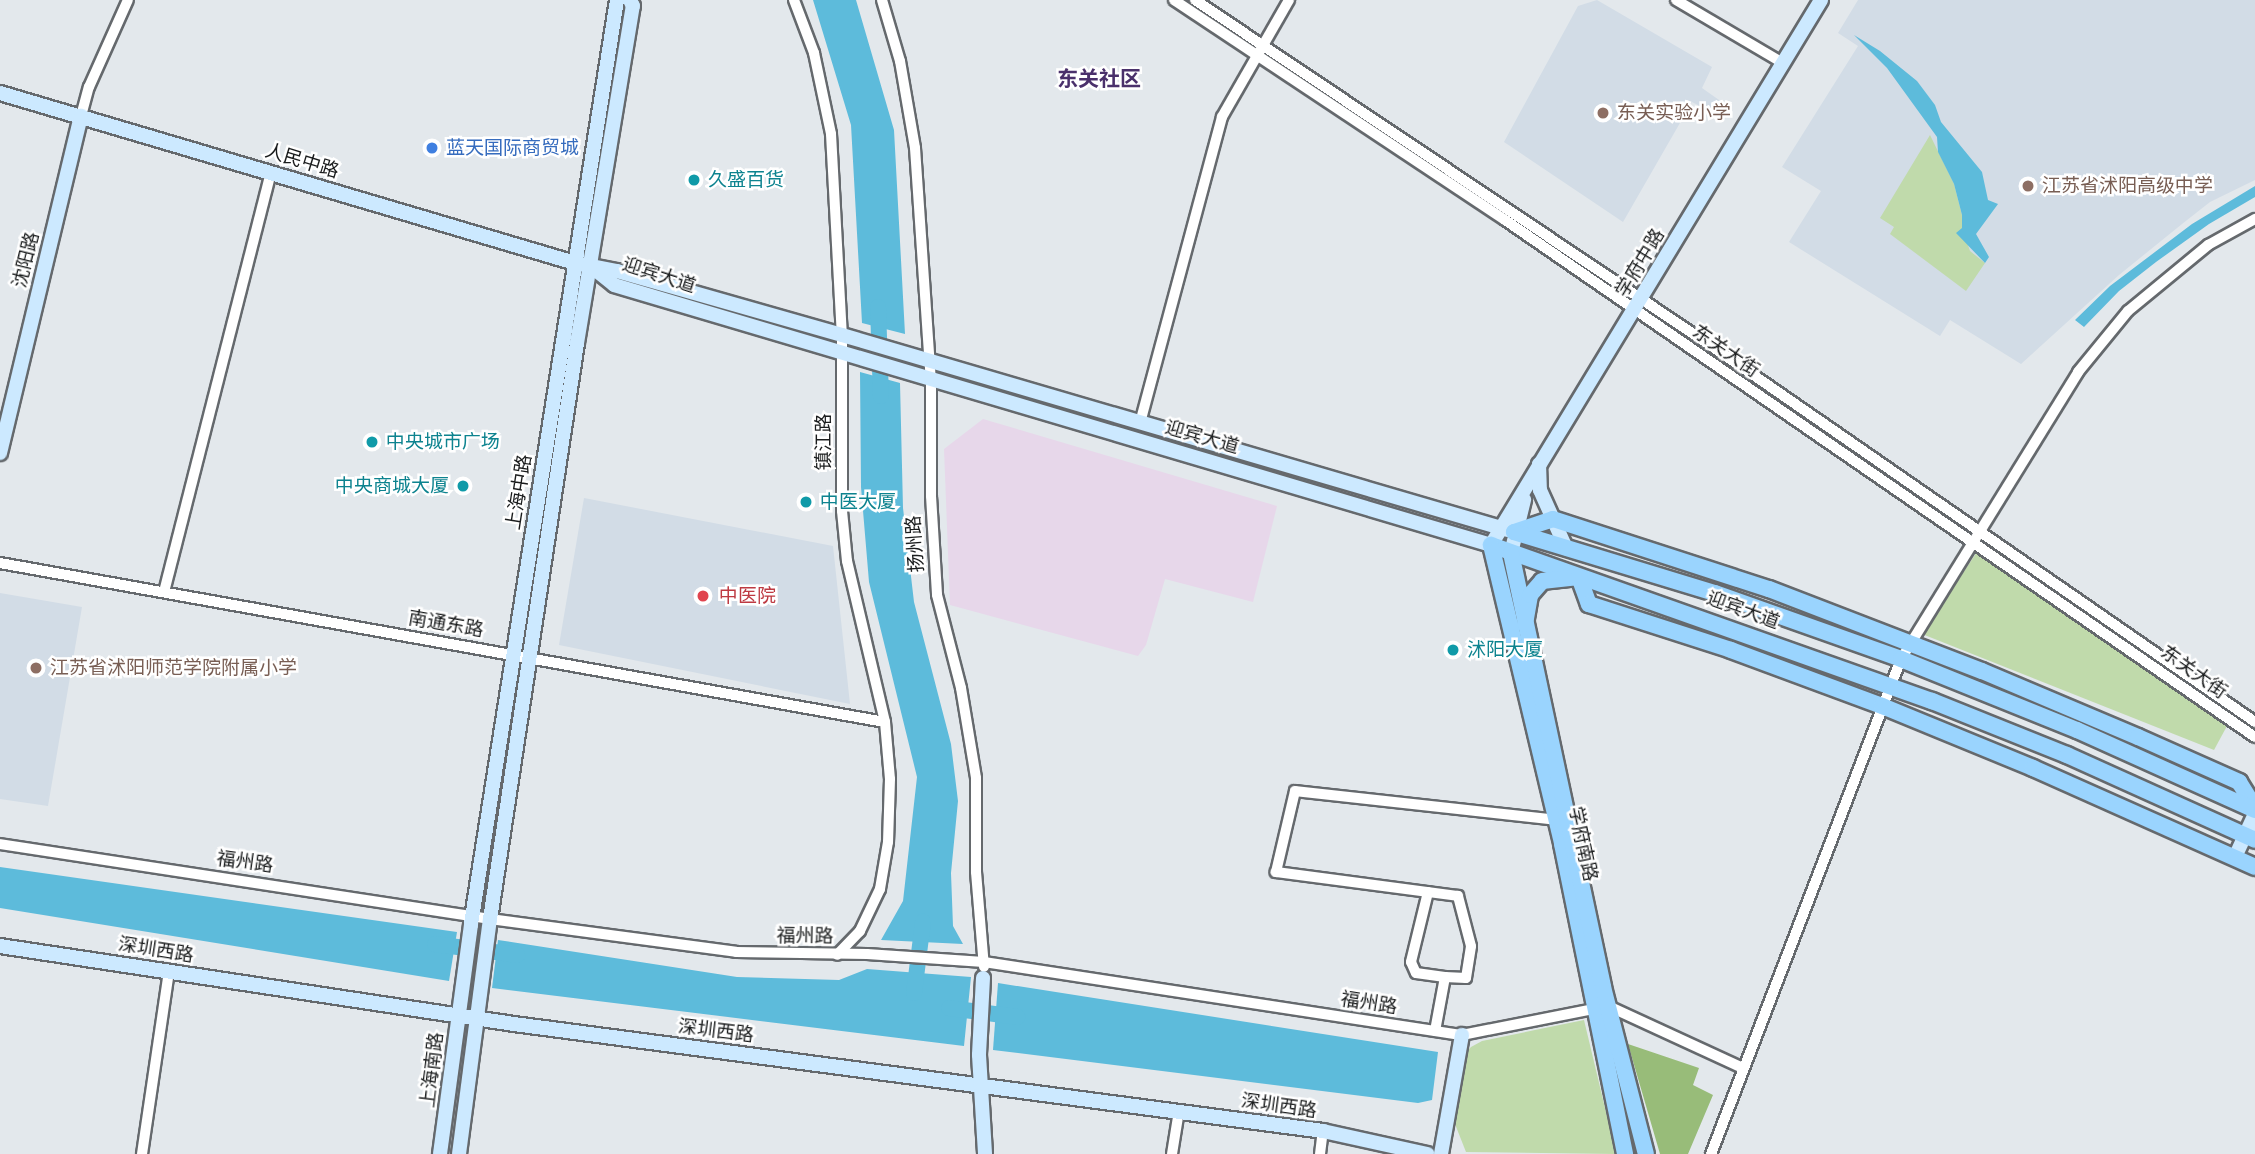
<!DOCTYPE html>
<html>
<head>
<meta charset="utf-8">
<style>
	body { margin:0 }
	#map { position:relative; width:2255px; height:1154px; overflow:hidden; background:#e3e8ec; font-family:"DejaVu Sans","Noto Sans SC",sans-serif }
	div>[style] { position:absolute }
	.commercial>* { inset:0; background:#e7d7ea }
	.built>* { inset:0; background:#d2dce6 }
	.green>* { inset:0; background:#c0daab }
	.forest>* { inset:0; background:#98bc79 }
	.water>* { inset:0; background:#5dbbdb }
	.river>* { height:16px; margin:-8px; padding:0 8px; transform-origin:8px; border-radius:8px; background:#5dbbdb }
	.roads { filter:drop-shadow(2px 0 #65696d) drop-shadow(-2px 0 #65696d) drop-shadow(0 2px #65696d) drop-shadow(0 -2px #65696d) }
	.street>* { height:10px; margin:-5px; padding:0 5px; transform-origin:5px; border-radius:5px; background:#fff }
	.secondary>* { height:14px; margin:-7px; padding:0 7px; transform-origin:7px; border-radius:7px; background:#cce9ff }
	.primary>* { height:16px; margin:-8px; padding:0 8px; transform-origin:8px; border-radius:8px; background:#9ad4fe }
	.dots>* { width:19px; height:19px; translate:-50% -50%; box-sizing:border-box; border:4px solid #fff; border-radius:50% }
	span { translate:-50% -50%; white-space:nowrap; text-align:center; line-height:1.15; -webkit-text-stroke:5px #fff; paint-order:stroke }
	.education-label { font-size:19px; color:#785e54 }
	.left { translate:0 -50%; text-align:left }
	.shop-label { font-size:19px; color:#366cbe }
	.street-label { font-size:19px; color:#1a1c1d }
	.culture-label { font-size:19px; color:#0d838f }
	.right { translate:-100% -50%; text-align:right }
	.health-label { font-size:19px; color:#be3a42 }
	.neighbourhood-label { font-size:21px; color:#4a306b; font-weight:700 }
</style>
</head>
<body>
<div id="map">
	<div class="commercial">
		<div style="clip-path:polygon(983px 419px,1277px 506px,1253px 602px,1165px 579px,1146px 645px,1138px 656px,950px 605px,944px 449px)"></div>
	</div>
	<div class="built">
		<div style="clip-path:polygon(1597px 0,1712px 67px,1702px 88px,1729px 107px,1725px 119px,1692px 102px,1623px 222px,1504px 142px,1578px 6px)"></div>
		<div style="clip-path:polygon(1858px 0,2255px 0,2255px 180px,2210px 202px,2182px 224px,2119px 275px,2021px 364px,1950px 320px,1940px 336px,1789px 242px,1821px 191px,1782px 167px,1858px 46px,1838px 33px)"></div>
		<div style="clip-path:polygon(584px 498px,833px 546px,850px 704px,559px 645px)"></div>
		<div style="clip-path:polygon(0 593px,82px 607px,48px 806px,0 799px)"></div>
	</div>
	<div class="green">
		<div style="clip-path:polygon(1930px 135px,1954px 184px,1962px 215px,1962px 228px,1970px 251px,1985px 263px,1966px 291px,1890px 234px,1894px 227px,1880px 218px)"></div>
		<div style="clip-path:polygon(1979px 549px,2227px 726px,2214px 750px,1922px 634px)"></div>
		<div style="clip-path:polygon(1584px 1020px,1616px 1154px,1466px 1152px,1453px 1119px,1459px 1060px,1471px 1047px,1482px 1041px)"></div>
	</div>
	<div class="forest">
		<div style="clip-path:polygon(1628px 1044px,1699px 1068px,1693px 1085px,1713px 1095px,1688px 1154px,1660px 1154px)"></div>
	</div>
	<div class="water">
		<div style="clip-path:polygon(813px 0,856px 0,894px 130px,905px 334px,862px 323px,851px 125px)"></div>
		<div style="clip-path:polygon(1854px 35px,1880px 51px,1917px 81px,1935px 105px,1941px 122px,1982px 172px,1988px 200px,1998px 204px,1976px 234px,1989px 257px,1985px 263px,1956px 233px,1962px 228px,1962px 215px,1954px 184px,1938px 152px,1937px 137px,1887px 68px)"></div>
		<div style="clip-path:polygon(2255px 186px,2255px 197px,2209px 224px,2156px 262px,2119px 291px,2084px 327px,2075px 320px,2110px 286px,2192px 224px)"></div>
		<div style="clip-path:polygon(860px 372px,900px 383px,903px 508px,914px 602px,951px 744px,958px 801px,951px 873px,953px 926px,963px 944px,881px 940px,903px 901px,917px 777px,869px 582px,861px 487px)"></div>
		<div style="clip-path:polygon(0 867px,457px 932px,449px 981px,0 908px)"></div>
		<div style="clip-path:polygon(498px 940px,737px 977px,839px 980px,867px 969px,971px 977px,964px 1046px,492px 988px)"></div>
		<div style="clip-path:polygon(998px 983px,1438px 1052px,1432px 1100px,1418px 1103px,993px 1050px)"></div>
	</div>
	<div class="river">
		<div style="left:878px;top:307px;width:89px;rotate:88.1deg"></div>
		<div style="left:435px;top:944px;width:83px;rotate:7.6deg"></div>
		<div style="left:914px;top:993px;width:72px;rotate:-82.8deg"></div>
		<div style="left:949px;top:1008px;width:69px;rotate:7.5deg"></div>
	</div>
	<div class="roads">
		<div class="street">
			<div style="left:794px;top:0;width:57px;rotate:69.3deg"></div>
			<div style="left:814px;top:53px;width:83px;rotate:78.1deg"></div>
			<div style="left:831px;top:134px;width:201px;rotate:86.9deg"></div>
			<div style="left:842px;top:335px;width:176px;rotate:90deg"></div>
			<div style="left:842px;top:511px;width:50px;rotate:84.3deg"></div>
			<div style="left:847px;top:561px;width:165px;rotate:76.7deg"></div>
			<div style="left:885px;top:722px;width:57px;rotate:85deg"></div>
			<div style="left:890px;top:779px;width:63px;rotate:91.8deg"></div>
			<div style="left:888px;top:842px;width:48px;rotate:99.7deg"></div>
			<div style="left:880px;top:889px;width:47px;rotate:115.5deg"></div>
			<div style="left:860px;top:931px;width:33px;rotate:134deg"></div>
			<div style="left:882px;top:0;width:64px;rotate:73.6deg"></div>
			<div style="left:900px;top:61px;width:88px;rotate:80.2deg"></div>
			<div style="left:915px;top:148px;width:233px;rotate:86.1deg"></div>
			<div style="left:931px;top:380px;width:116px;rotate:90deg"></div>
			<div style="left:931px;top:496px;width:99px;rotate:86.5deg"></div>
			<div style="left:937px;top:595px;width:96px;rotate:75.5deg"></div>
			<div style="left:961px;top:688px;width:91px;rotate:80.5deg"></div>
			<div style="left:976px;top:778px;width:94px;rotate:90deg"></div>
			<div style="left:976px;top:872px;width:95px;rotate:85.2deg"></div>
			<div style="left:1174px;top:0;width:397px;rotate:33.6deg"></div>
			<div style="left:1505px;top:220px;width:911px;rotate:34.58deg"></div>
			<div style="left:1195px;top:0;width:620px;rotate:33.82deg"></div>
			<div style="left:1710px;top:345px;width:663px;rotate:34.67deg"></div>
			<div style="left:1676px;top:0;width:124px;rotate:30.5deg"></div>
			<div style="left:81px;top:116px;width:30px;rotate:-75deg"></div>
			<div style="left:89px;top:87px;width:95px;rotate:-65.9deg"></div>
			<div style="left:1140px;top:423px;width:317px;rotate:-75deg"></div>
			<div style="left:1222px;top:117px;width:135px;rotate:-60.2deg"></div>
			<div style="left:0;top:563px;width:899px;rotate:10.19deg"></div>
			<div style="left:164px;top:592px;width:433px;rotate:-75.7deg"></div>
			<div style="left:0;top:844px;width:496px;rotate:8.7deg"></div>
			<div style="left:490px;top:919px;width:248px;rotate:7.6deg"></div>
			<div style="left:736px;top:952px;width:131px;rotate:0.9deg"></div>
			<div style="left:867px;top:954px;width:117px;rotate:3.9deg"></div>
			<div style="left:984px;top:962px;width:484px;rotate:8.7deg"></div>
			<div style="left:1462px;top:1035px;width:149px;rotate:-11.2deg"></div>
			<div style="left:1608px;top:1006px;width:149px;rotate:24.7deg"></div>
			<div style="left:1428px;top:892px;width:72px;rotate:103.7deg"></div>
			<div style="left:1411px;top:962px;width:12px;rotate:66deg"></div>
			<div style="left:1416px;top:973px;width:29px;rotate:8deg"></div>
			<div style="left:1435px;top:1031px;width:55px;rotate:-79.5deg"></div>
			<div style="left:1445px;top:977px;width:21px;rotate:3deg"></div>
			<div style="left:1466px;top:978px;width:32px;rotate:-81deg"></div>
			<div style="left:1471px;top:946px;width:52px;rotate:-104.6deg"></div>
			<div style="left:1458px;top:896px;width:184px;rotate:-172.5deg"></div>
			<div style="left:1276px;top:872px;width:83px;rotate:-76.8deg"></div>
			<div style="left:1295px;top:791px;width:264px;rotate:6.3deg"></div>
			<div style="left:142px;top:1154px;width:184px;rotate:-81.6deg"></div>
			<div style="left:1172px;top:1154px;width:44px;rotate:-80.8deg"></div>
			<div style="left:1320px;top:1154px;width:23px;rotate:-83deg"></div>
			<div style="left:1711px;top:1154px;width:530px;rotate:-69deg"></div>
			<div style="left:1901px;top:659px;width:337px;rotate:-58.3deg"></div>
			<div style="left:2078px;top:372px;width:79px;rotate:-50.7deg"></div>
			<div style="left:2128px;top:311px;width:104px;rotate:-39.5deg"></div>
			<div style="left:2208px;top:245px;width:54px;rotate:-29deg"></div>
		</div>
		<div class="secondary">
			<div style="left:0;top:93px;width:600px;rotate:16.47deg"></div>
			<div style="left:575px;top:263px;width:43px;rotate:10.8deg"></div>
			<div style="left:617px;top:271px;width:234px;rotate:15.9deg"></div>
			<div style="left:842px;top:335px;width:694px;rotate:16.32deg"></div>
			<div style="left:592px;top:267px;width:28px;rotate:39deg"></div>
			<div style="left:614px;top:285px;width:915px;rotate:16.51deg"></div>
			<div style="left:1491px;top:545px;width:637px;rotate:-58.8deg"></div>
			<div style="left:0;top:453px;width:347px;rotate:-76.5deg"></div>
			<div style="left:1539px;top:464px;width:26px;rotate:88deg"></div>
			<div style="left:1540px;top:490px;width:64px;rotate:65.9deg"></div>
			<div style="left:1511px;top:553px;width:55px;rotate:-76.2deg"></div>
			<div style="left:2235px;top:857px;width:47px;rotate:-65.1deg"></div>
			<div style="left:0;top:946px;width:520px;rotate:8.63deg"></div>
			<div style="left:514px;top:1024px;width:816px;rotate:7.53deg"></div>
			<div style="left:1323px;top:1131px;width:107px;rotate:12.4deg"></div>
			<div style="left:983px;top:978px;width:77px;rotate:93deg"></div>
			<div style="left:979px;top:1055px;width:99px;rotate:86.5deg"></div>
			<div style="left:440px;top:1154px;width:232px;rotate:-82.3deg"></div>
			<div style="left:471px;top:924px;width:935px;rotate:-81.02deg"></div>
			<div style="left:459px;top:1154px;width:237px;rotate:-82.5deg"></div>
			<div style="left:490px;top:919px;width:583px;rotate:-81.41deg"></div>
			<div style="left:577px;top:343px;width:342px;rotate:-80.6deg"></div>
			<div style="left:633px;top:6px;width:7px;rotate:-117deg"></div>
			<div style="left:1441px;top:1154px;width:121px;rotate:-80deg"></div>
		</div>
		<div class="primary">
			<div style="left:1514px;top:532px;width:41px;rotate:-18.4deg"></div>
			<div style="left:1553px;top:519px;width:227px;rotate:18deg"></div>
			<div style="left:1769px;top:589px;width:228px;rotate:21.1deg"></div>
			<div style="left:1982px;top:671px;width:169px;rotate:22.9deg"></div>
			<div style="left:2138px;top:737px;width:111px;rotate:24deg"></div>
			<div style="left:2239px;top:782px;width:31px;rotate:58deg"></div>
			<div style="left:1514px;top:532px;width:210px;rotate:16.9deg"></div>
			<div style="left:1715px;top:593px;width:197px;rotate:19.5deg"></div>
			<div style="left:1901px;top:659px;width:190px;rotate:22deg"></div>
			<div style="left:2077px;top:730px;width:195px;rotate:24.2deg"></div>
			<div style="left:1491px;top:545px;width:468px;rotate:19.5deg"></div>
			<div style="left:1932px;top:701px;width:145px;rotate:21.8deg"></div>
			<div style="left:2067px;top:755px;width:206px;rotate:24.3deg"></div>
			<div style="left:1491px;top:545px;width:307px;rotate:76.6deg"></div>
			<div style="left:1562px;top:844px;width:316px;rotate:78.5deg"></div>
			<div style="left:1511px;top:553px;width:444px;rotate:78deg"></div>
			<div style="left:1603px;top:987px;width:172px;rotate:75.6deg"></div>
			<div style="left:1525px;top:624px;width:29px;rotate:-80deg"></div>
			<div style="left:1530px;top:595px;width:18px;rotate:-49deg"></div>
			<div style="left:1542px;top:581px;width:37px;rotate:-6deg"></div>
			<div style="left:1579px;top:577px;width:29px;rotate:70deg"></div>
			<div style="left:1589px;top:604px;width:149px;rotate:17.9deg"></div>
			<div style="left:1731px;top:650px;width:161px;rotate:20.3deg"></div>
			<div style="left:1882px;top:706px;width:163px;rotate:22.3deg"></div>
			<div style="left:2033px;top:768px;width:243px;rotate:24deg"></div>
		</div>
	</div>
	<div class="dots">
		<div style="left:1603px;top:113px;background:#8d6e63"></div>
		<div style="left:432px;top:148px;background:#3f7fe0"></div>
		<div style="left:694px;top:180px;background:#0f9aa8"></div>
		<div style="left:2028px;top:186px;background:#8d6e63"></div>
		<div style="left:372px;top:442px;background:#0f9aa8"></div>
		<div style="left:463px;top:486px;background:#0f9aa8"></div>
		<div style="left:806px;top:502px;background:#0f9aa8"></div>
		<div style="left:703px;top:596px;background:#e0444e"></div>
		<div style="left:1453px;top:650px;background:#0f9aa8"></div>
		<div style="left:36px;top:668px;background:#8d6e63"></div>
	</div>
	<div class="education-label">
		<span class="left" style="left:1617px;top:113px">东关实验小学</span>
		<span class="left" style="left:2042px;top:186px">江苏省沭阳高级中学</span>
		<span class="left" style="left:50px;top:668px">江苏省沭阳师范学院附属小学</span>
	</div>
	<div class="shop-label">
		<span class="left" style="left:446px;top:148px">蓝天国际商贸城</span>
	</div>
	<div class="street-label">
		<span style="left:302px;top:161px;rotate:17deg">人民中路</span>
		<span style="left:26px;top:260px;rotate:-76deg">沈阳路</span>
		<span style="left:1640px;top:263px;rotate:-59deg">学府中路</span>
		<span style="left:659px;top:275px;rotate:18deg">迎宾大道</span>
		<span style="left:1726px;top:351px;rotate:34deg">东关大街</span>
		<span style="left:1202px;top:437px;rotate:16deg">迎宾大道</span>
		<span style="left:824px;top:442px;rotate:-90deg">镇江路</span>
		<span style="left:519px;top:492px;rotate:-81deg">上海中路</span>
		<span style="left:915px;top:544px;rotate:-94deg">扬州路</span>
		<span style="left:1743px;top:610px;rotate:20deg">迎宾大道</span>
		<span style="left:446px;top:624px;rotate:10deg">南通东路</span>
		<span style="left:2194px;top:672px;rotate:35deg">东关大街</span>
		<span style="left:1583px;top:844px;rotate:78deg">学府南路</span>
		<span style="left:245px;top:862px;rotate:8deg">福州路</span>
		<span style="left:805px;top:936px;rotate:1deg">福州路</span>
		<span style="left:156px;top:950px;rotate:9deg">深圳西路</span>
		<span style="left:1369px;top:1003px;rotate:9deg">福州路</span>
		<span style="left:716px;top:1031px;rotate:7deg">深圳西路</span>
		<span style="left:432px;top:1070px;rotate:-83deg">上海南路</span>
		<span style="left:1279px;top:1106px;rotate:8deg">深圳西路</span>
	</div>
	<div class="culture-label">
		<span class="left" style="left:708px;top:180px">久盛百货</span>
		<span class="left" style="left:386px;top:442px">中央城市广场</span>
		<span class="right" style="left:449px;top:486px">中央商城大厦</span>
		<span class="left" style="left:820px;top:502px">中医大厦</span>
		<span class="left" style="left:1467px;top:650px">沭阳大厦</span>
	</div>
	<div class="health-label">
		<span class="left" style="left:719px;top:596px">中医院</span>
	</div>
	<div class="neighbourhood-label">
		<span style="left:1099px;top:79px">东关社区</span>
	</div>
</div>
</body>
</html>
